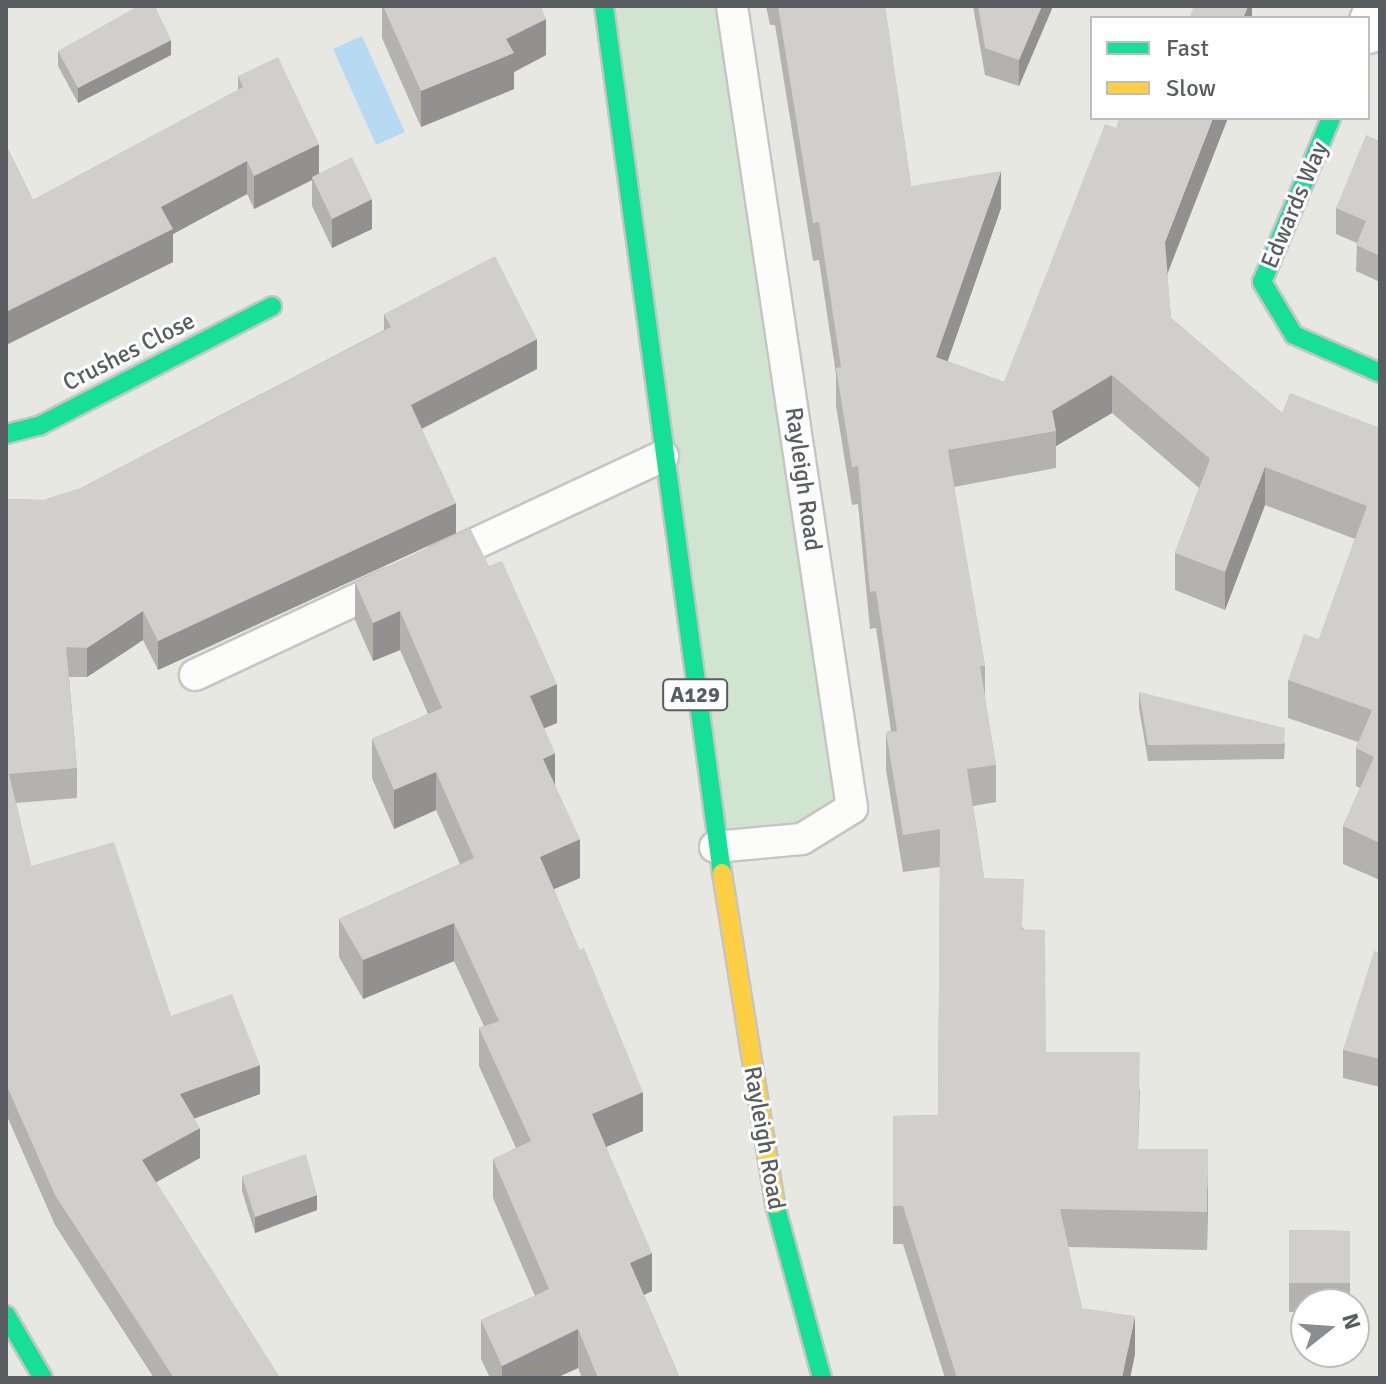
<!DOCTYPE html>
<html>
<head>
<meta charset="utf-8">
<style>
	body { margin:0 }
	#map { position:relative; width:1386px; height:1384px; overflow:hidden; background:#e8e8e3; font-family:Signika,sans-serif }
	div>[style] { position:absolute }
	.green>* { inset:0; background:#d1e4cf }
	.water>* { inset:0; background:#b8d9f2 }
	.roads { filter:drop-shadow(2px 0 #c5c5c5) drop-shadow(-2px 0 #c5c5c5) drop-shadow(0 2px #c5c5c5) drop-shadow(0 -2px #c5c5c5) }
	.lane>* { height:30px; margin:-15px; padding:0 15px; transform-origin:15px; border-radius:15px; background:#fcfcfb }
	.street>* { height:44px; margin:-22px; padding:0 22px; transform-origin:22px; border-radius:22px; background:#fcfcfb }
	.fast>* { height:18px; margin:-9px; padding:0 9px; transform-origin:9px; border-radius:9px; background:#16e098 }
	.slow>* { height:18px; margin:-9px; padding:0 9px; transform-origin:9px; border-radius:9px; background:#ffcf43 }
	.wall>* { inset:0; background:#b3b2af }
	.shaded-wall>* { inset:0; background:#92918f }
	.building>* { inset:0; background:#d0cfcc }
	span { translate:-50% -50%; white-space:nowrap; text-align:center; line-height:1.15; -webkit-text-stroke:6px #fff; paint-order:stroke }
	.shield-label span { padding:2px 6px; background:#fff; border:2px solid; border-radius:6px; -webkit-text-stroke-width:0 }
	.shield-label { font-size:22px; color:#595c60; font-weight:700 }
	.street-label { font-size:24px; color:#595c60 }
	.frame { position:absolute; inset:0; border:8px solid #595c60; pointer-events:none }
	.legend { position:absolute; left:1090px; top:16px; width:280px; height:104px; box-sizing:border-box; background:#fff; border:2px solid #bdbebf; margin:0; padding:10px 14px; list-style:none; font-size:24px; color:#595c60 }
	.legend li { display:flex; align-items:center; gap:16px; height:40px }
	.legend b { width:40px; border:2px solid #bdbebf }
	.north { position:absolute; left:1290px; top:1288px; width:80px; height:80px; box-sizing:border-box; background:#fff; border:2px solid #bdbebf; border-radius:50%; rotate:73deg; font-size:22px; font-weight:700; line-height:32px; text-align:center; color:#595c60 }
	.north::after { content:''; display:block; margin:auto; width:28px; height:36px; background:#8b8d8e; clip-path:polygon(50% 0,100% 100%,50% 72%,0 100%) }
</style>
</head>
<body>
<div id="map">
	<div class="green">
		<div style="clip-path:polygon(604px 6px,732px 6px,852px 808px,802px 839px,715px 847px)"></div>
	</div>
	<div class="water">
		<div style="clip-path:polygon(362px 36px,405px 132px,376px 145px,333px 49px)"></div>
	</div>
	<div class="roads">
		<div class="lane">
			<div style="left:440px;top:560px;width:246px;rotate:-25deg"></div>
			<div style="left:195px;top:675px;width:214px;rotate:-25.1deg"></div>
			<div style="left:715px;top:847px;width:87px;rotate:-5.3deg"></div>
			<div style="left:802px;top:839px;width:59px;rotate:-31.8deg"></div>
			<div style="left:852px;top:808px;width:811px;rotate:-98.51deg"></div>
		</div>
		<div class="street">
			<div style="left:1368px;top:31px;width:27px;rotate:-68deg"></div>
		</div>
		<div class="fast">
			<div style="left:604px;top:6px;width:875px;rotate:82.25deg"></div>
			<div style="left:1331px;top:118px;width:178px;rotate:112.8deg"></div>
			<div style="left:1262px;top:282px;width:62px;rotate:58.9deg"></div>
			<div style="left:1294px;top:335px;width:94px;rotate:23.8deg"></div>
			<div style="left:6px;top:434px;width:34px;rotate:-14deg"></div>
			<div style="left:39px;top:426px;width:262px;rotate:-27.2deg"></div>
			<div style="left:775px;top:1204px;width:180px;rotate:74.9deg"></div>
			<div style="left:6px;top:1315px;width:73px;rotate:59.6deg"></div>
		</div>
		<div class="slow">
			<div style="left:722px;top:873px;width:335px;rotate:80.9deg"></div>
		</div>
	</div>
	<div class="wall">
		<div style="clip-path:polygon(382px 6px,541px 6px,546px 55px,514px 72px,514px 89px,421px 127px,382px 38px)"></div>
		<div style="clip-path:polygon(766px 6px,885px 6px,911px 186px,1001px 208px,947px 361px,1004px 382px,1167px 273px,1171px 318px,1282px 413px,1380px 428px,1380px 880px,1343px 864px,1343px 826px,1360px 788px,1356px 786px,1356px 748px,1358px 742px,1288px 718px,1288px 680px,1319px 639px,1355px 539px,1265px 505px,1225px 610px,1175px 590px,1175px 553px,1199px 488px,1112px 413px,1056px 446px,1056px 468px,954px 487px,985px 666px,985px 699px,996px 765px,996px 802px,973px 806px,984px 878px,1024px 929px,1046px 1052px,1140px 1090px,1138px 1149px,1208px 1187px,1207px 1250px,1068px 1247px,1082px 1308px,1135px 1354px,1130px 1378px,945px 1378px,903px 1244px,893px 1244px,893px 1116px,938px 1115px,940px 867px,903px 872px,886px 770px,886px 732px,891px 731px,876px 628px,870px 629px,858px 504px,852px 505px,836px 406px,836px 374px,819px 260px,813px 261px,775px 25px,770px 25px)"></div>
		<div style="clip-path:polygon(973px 6px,1052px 6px,1019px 86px,985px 75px)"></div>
		<div style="clip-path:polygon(58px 51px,171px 55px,78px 103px,58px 66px)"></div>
		<div style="clip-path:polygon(238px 76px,319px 173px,372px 229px,332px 248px,312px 206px,312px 180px,254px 209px,247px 194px,173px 234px,173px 262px,6px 345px,6px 145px,33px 200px,238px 90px)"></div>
		<div style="clip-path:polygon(1380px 141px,1380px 282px,1356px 271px,1357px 243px,1336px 234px,1336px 208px)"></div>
		<div style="clip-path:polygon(384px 314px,537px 369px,422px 429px,456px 533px,158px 670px,143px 640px,87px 677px,69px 677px,77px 768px,77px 798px,16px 803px,31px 866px,171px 1016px,260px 1094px,194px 1118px,200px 1158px,156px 1182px,280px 1378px,154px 1378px,55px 1225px,6px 1114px,6px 499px,44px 500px,81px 488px,384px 330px)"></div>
		<div style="clip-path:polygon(470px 528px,557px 723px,544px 728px,555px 785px,580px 878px,554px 889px,643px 1131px,606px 1147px,652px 1291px,644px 1295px,680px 1378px,582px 1378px,578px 1368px,556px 1378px,490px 1378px,481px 1359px,481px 1320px,535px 1296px,493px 1198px,493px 1159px,516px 1148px,479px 1066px,479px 1028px,484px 1026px,454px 961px,363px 999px,339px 957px,339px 919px,460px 864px,436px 810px,394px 829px,372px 778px,372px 739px,428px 714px,400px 650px,373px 661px,355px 620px,355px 582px)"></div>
		<div style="clip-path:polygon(1139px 692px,1285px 743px,1284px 759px,1148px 761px,1139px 708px)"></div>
		<div style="clip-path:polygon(1380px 953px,1380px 1087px,1343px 1078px,1343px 1050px)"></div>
		<div style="clip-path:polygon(242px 1176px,317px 1210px,255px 1233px,242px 1191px)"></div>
		<div style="clip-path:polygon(1289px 1230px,1350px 1231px,1350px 1304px,1306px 1304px,1306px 1312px,1289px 1312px)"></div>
	</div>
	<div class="shaded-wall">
		<div style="clip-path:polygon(1042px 6px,1052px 6px,1052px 9px,1019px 86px,1019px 60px)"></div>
		<div style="clip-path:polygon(1248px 6px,1252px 6px,1252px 18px,1243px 18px)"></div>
		<div style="clip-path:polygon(546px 19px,546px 55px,514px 72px,514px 89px,421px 127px,421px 91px,506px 39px)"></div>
		<div style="clip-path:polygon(171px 40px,171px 55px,78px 103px,78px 88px)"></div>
		<div style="clip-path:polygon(1213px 118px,1228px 118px,1165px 280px,1165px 242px)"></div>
		<div style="clip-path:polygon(319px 144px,319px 177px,312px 177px,312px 180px,254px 209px,254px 176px)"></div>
		<div style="clip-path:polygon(247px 161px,247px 194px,173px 234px,173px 262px,6px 345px,6px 312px,161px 207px)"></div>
		<div style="clip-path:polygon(1001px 171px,1001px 208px,936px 395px,936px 357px)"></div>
		<div style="clip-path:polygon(372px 199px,372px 229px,332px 248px,332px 219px)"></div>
		<div style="clip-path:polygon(537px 339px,537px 369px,411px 434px,411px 405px)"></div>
		<div style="clip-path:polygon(1112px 375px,1112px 413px,1056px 446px,1056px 431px,1052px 411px)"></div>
		<div style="clip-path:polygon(1265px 467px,1265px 505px,1225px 610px,1225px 572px)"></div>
		<div style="clip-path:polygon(456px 503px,456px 533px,158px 670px,158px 641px)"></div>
		<div style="clip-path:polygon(143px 611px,143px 640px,87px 677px,87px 648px)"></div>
		<div style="clip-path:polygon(400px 611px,400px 650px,373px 661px,373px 623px)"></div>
		<div style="clip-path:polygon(557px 684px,557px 723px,530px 734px,530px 696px)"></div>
		<div style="clip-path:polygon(555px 753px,555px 792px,543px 759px)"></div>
		<div style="clip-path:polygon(436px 772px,436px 810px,394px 829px,394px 790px)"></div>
		<div style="clip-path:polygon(580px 839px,580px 878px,540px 895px,540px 857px)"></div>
		<div style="clip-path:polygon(454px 923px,454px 961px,363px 999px,363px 960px)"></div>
		<div style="clip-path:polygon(260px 1065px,260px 1094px,180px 1124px,180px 1094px)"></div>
		<div style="clip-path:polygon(643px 1092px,643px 1131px,592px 1153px,592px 1114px)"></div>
		<div style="clip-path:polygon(200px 1128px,200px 1158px,142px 1190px,142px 1160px)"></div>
		<div style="clip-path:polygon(1208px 1149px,1208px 1187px,1207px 1250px,1207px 1212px)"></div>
		<div style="clip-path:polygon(317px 1195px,317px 1210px,255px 1233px,255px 1217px)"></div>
		<div style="clip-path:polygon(652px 1253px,652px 1291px,630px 1301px,630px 1263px)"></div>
		<div style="clip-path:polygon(1135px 1316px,1135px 1354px,1130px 1378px,1122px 1378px)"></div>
		<div style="clip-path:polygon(578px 1329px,578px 1368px,556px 1378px,502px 1378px,502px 1366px)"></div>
	</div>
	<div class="building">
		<div style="clip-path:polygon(138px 6px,155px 6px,171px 40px,78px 88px,58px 51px)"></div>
		<div style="clip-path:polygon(383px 6px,541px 6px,546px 19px,506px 39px,514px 53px,421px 91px)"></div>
		<div style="clip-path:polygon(778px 6px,885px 6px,911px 186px,1001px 171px,936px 357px,1004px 382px,1105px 124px,1116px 128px,1119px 118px,1213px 118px,1165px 242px,1171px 318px,1282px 413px,1290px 393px,1380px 428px,1380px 843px,1343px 826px,1374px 757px,1356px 748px,1372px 710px,1288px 680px,1304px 634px,1319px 639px,1367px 506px,1265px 467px,1225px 572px,1175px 553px,1210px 459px,1112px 375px,1052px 411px,1056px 431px,948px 450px,985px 666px,980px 666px,996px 765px,967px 769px,984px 878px,1024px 879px,1022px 929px,1045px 930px,1046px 1052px,1140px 1052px,1138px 1149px,1208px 1149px,1207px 1212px,1060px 1209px,1082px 1308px,1135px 1316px,1122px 1378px,957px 1378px,903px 1206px,893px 1206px,893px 1116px,938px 1115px,940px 829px,903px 835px,886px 732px,897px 731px,876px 591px,870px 592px,858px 466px,852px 467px,836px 368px,841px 367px,819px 222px,813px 223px)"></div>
		<div style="clip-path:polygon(978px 6px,1042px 6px,1019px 60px,985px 48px)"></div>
		<div style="clip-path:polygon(1194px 6px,1248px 6px,1243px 18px,1189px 18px)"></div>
		<div style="clip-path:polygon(278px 57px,319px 144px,254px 176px,247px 161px,161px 207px,173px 229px,6px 312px,6px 145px,33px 200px,243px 87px,238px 76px)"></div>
		<div style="clip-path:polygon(1366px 135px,1380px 141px,1380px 256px,1356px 245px,1366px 221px,1336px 208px)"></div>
		<div style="clip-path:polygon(352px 157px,372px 199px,332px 219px,312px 177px)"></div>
		<div style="clip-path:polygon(495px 256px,537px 339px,411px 405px,456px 503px,158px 641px,143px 611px,87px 648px,66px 647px,77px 768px,9px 774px,31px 866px,114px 842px,171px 1016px,232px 994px,260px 1065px,180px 1094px,200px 1128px,142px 1160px,280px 1378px,174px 1378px,55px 1195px,6px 1084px,6px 499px,44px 500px,81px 488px,391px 327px,384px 314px)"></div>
		<div style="clip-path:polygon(470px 528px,489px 566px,502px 561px,557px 684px,530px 696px,555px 753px,543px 759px,580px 839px,540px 857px,580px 950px,584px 948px,643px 1092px,592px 1114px,652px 1253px,630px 1263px,680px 1378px,598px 1378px,578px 1329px,502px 1366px,481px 1320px,549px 1289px,493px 1159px,531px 1141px,479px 1028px,499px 1021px,454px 923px,363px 960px,339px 919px,474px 858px,436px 772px,394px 790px,372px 739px,442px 708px,400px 611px,373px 623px,355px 582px)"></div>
		<div style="clip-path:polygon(1139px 692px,1285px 728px,1284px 744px,1148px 745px)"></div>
		<div style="clip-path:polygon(1374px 951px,1380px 953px,1380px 1059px,1343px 1050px)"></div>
		<div style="clip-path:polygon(306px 1154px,317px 1195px,255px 1217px,242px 1176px)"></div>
		<div style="clip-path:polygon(1289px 1230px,1350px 1231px,1350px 1283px,1289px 1283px)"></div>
	</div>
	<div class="shield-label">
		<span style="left:695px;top:695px">A129</span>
	</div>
	<div class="street-label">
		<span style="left:1295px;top:205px;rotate:-67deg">Edwards Way</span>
		<span style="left:129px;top:352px;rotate:-27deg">Crushes Close</span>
		<span style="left:803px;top:479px;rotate:82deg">Rayleigh Road</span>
		<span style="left:764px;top:1138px;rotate:80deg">Rayleigh Road</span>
	</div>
	<div class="frame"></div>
	<ul class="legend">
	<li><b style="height:10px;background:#16e098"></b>Fast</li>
	<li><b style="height:10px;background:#ffcf43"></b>Slow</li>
	</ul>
	<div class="north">N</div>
</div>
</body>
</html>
